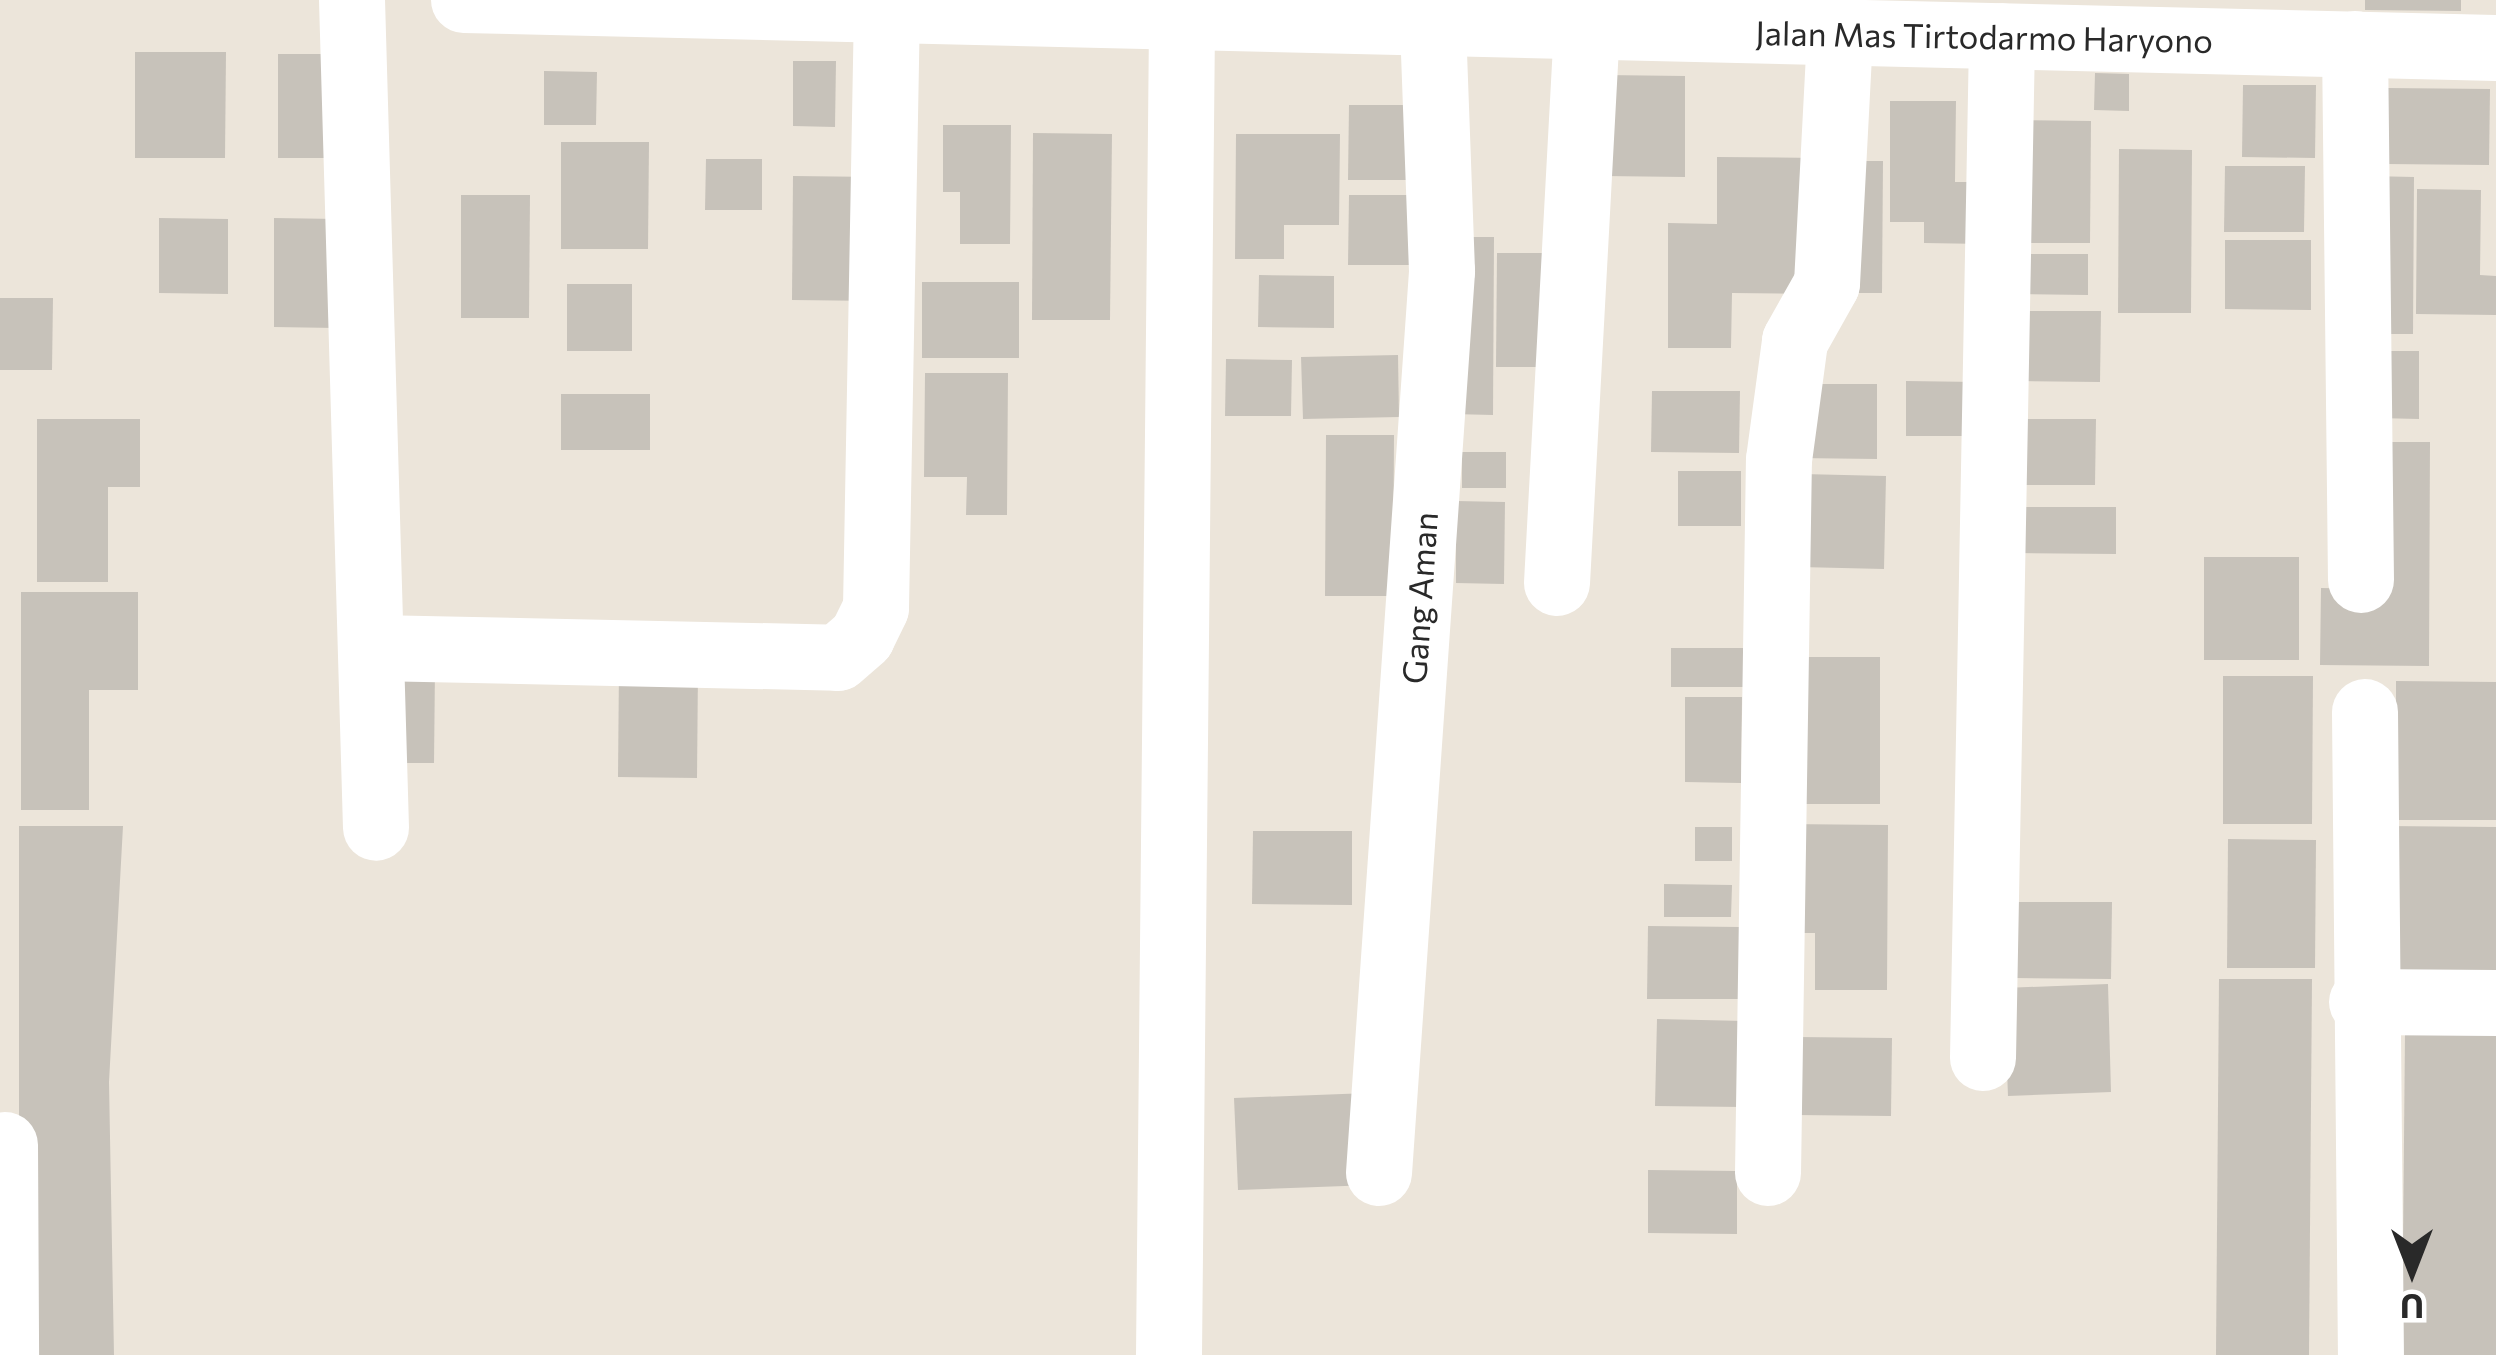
<!DOCTYPE html>
<html>
<head>
<meta charset="utf-8">
<style>
	body { margin:0 }
	#map { position:relative; width:2496px; height:1355px; overflow:hidden; background:#ece5da; font-family:Commissioner,sans-serif }
	div>[style] { position:absolute }
	.building>* { inset:0; background:#c7c2ba }
	.minor>* { height:66px; margin:-33px; padding:0 33px; transform-origin:33px; border-radius:33px; background:#fff }
	span { translate:-50% -50%; white-space:nowrap; text-align:center; line-height:1.15; -webkit-text-stroke:9px #fff; paint-order:stroke }
	.street-label { font-size:33px; color:#292929 }
	.north { position:absolute; left:2352px; top:1211px; width:120px; height:120px; -webkit-text-stroke:9px #fff; paint-order:stroke; rotate:180deg; font-size:33px; font-weight:700; line-height:48px; text-align:center; color:#292929 }
	.north::after { content:''; display:block; margin:auto; width:42px; height:54px; background:#292929; clip-path:polygon(50% 0,100% 100%,50% 72%,0 100%) }
</style>
</head>
<body>
<div id="map">
	<div class="building">
		<div style="clip-path:polygon(2365px 0,2461px 0,2461px 11px,2365px 10px)"></div>
		<div style="clip-path:polygon(135px 52px,226px 52px,225px 158px,135px 158px)"></div>
		<div style="clip-path:polygon(278px 54px,342px 54px,342px 158px,278px 158px)"></div>
		<div style="clip-path:polygon(793px 61px,836px 61px,835px 127px,793px 126px)"></div>
		<div style="clip-path:polygon(544px 71px,597px 72px,596px 125px,544px 125px)"></div>
		<div style="clip-path:polygon(2095px 73px,2129px 74px,2129px 111px,2094px 110px)"></div>
		<div style="clip-path:polygon(1604px 75px,1685px 76px,1685px 177px,1604px 176px)"></div>
		<div style="clip-path:polygon(2243px 85px,2316px 85px,2315px 158px,2242px 157px)"></div>
		<div style="clip-path:polygon(2387px 88px,2490px 89px,2489px 165px,2386px 164px)"></div>
		<div style="clip-path:polygon(1890px 101px,1956px 101px,1955px 182px,1984px 182px,1984px 244px,1924px 243px,1924px 222px,1890px 222px)"></div>
		<div style="clip-path:polygon(1349px 105px,1418px 105px,1418px 180px,1348px 180px)"></div>
		<div style="clip-path:polygon(2021px 120px,2091px 121px,2090px 243px,2020px 243px)"></div>
		<div style="clip-path:polygon(943px 125px,1011px 125px,1010px 244px,960px 244px,960px 192px,943px 192px)"></div>
		<div style="clip-path:polygon(1033px 133px,1112px 134px,1110px 320px,1032px 320px)"></div>
		<div style="clip-path:polygon(1236px 134px,1340px 134px,1339px 225px,1284px 225px,1284px 259px,1235px 259px)"></div>
		<div style="clip-path:polygon(561px 142px,649px 142px,648px 249px,561px 249px)"></div>
		<div style="clip-path:polygon(2119px 149px,2192px 150px,2191px 313px,2118px 313px)"></div>
		<div style="clip-path:polygon(1717px 157px,1819px 158px,1818px 294px,1732px 293px,1731px 348px,1668px 348px,1668px 223px,1717px 224px)"></div>
		<div style="clip-path:polygon(706px 159px,762px 159px,762px 210px,705px 210px)"></div>
		<div style="clip-path:polygon(1835px 161px,1883px 161px,1882px 293px,1834px 293px)"></div>
		<div style="clip-path:polygon(2225px 166px,2305px 166px,2304px 232px,2224px 232px)"></div>
		<div style="clip-path:polygon(793px 176px,877px 177px,877px 301px,792px 300px)"></div>
		<div style="clip-path:polygon(2369px 176px,2414px 177px,2413px 334px,2368px 334px)"></div>
		<div style="clip-path:polygon(2417px 189px,2481px 190px,2480px 275px,2496px 276px,2496px 315px,2416px 314px)"></div>
		<div style="clip-path:polygon(461px 195px,530px 195px,529px 318px,461px 318px)"></div>
		<div style="clip-path:polygon(1349px 195px,1432px 195px,1432px 265px,1348px 265px)"></div>
		<div style="clip-path:polygon(159px 218px,228px 219px,228px 294px,159px 293px)"></div>
		<div style="clip-path:polygon(274px 218px,337px 219px,336px 328px,274px 327px)"></div>
		<div style="clip-path:polygon(1453px 237px,1494px 237px,1493px 415px,1452px 414px)"></div>
		<div style="clip-path:polygon(2225px 240px,2311px 240px,2311px 310px,2225px 309px)"></div>
		<div style="clip-path:polygon(1497px 253px,1550px 253px,1549px 367px,1496px 367px)"></div>
		<div style="clip-path:polygon(2018px 254px,2088px 254px,2088px 295px,2017px 294px)"></div>
		<div style="clip-path:polygon(1259px 275px,1334px 276px,1334px 328px,1258px 327px)"></div>
		<div style="clip-path:polygon(922px 282px,1019px 282px,1019px 358px,922px 358px)"></div>
		<div style="clip-path:polygon(567px 284px,632px 284px,632px 351px,567px 351px)"></div>
		<div style="clip-path:polygon(0 298px,53px 298px,52px 370px,0 370px)"></div>
		<div style="clip-path:polygon(2018px 311px,2101px 311px,2100px 382px,2018px 381px)"></div>
		<div style="clip-path:polygon(2377px 351px,2419px 351px,2419px 419px,2377px 418px)"></div>
		<div style="clip-path:polygon(1398px 355px,1399px 417px,1303px 419px,1301px 357px)"></div>
		<div style="clip-path:polygon(1226px 359px,1292px 360px,1291px 416px,1225px 416px)"></div>
		<div style="clip-path:polygon(925px 373px,1008px 373px,1007px 515px,966px 515px,967px 477px,924px 477px)"></div>
		<div style="clip-path:polygon(1906px 381px,1977px 382px,1977px 436px,1906px 436px)"></div>
		<div style="clip-path:polygon(1798px 384px,1877px 384px,1877px 459px,1797px 458px)"></div>
		<div style="clip-path:polygon(1652px 391px,1740px 391px,1739px 453px,1651px 452px)"></div>
		<div style="clip-path:polygon(561px 394px,650px 394px,650px 450px,561px 450px)"></div>
		<div style="clip-path:polygon(37px 419px,140px 419px,140px 487px,108px 487px,108px 582px,37px 582px)"></div>
		<div style="clip-path:polygon(2016px 419px,2096px 419px,2095px 485px,2015px 485px)"></div>
		<div style="clip-path:polygon(1326px 435px,1394px 435px,1393px 596px,1325px 596px)"></div>
		<div style="clip-path:polygon(2371px 442px,2430px 442px,2429px 666px,2320px 665px,2321px 588px,2370px 589px)"></div>
		<div style="clip-path:polygon(1462px 452px,1506px 452px,1506px 488px,1462px 488px)"></div>
		<div style="clip-path:polygon(1678px 471px,1741px 471px,1741px 526px,1678px 526px)"></div>
		<div style="clip-path:polygon(1802px 474px,1886px 476px,1884px 569px,1800px 567px)"></div>
		<div style="clip-path:polygon(1456px 501px,1505px 502px,1504px 584px,1456px 583px)"></div>
		<div style="clip-path:polygon(2017px 507px,2116px 507px,2116px 554px,2017px 553px)"></div>
		<div style="clip-path:polygon(2204px 557px,2299px 557px,2299px 660px,2204px 660px)"></div>
		<div style="clip-path:polygon(21px 592px,138px 592px,138px 690px,89px 690px,89px 810px,21px 810px)"></div>
		<div style="clip-path:polygon(1671px 648px,1743px 648px,1743px 687px,1671px 687px)"></div>
		<div style="clip-path:polygon(1782px 657px,1880px 657px,1880px 804px,1782px 804px)"></div>
		<div style="clip-path:polygon(390px 667px,435px 668px,434px 763px,389px 763px)"></div>
		<div style="clip-path:polygon(619px 667px,698px 668px,697px 778px,618px 777px)"></div>
		<div style="clip-path:polygon(2223px 676px,2313px 676px,2312px 824px,2223px 824px)"></div>
		<div style="clip-path:polygon(2396px 681px,2496px 682px,2496px 820px,2396px 820px)"></div>
		<div style="clip-path:polygon(1685px 697px,1742px 697px,1741px 783px,1685px 782px)"></div>
		<div style="clip-path:polygon(1785px 824px,1888px 825px,1887px 990px,1815px 990px,1815px 933px,1784px 933px)"></div>
		<div style="clip-path:polygon(19px 826px,123px 826px,109px 1082px,114px 1355px,36px 1355px,19px 1325px)"></div>
		<div style="clip-path:polygon(2385px 826px,2496px 827px,2496px 979px,2385px 978px)"></div>
		<div style="clip-path:polygon(1695px 827px,1732px 827px,1732px 861px,1695px 861px)"></div>
		<div style="clip-path:polygon(1253px 831px,1352px 831px,1352px 905px,1252px 904px)"></div>
		<div style="clip-path:polygon(2228px 839px,2316px 840px,2315px 968px,2227px 968px)"></div>
		<div style="clip-path:polygon(1664px 884px,1732px 885px,1731px 917px,1664px 917px)"></div>
		<div style="clip-path:polygon(2016px 902px,2112px 902px,2111px 979px,2015px 978px)"></div>
		<div style="clip-path:polygon(1648px 926px,1740px 927px,1739px 999px,1647px 999px)"></div>
		<div style="clip-path:polygon(2219px 979px,2312px 979px,2309px 1355px,2216px 1355px)"></div>
		<div style="clip-path:polygon(2108px 984px,2111px 1092px,2008px 1096px,2004px 988px)"></div>
		<div style="clip-path:polygon(1657px 1019px,1745px 1021px,1743px 1107px,1655px 1106px)"></div>
		<div style="clip-path:polygon(2405px 1033px,2496px 1033px,2496px 1355px,2402px 1355px)"></div>
		<div style="clip-path:polygon(1797px 1037px,1892px 1038px,1891px 1116px,1796px 1115px)"></div>
		<div style="clip-path:polygon(1369px 1093px,1372px 1185px,1238px 1190px,1234px 1098px)"></div>
		<div style="clip-path:polygon(1648px 1170px,1737px 1171px,1737px 1234px,1648px 1233px)"></div>
	</div>
	<div class="minor">
		<div style="left:352px;top:0;width:828px;rotate:88.34deg"></div>
		<div style="left:464px;top:0;width:2033px;rotate:1.35deg"></div>
		<div style="left:2355px;top:44px;width:536px;rotate:89.36deg"></div>
		<div style="left:1557px;top:583px;width:557px;rotate:-86.91deg"></div>
		<div style="left:375px;top:648px;width:463px;rotate:1.2deg"></div>
		<div style="left:838px;top:658px;width:32px;rotate:-41deg"></div>
		<div style="left:862px;top:637px;width:32px;rotate:-64deg"></div>
		<div style="left:876px;top:608px;width:598px;rotate:-88.95deg"></div>
		<div style="left:2365px;top:712px;width:643px;rotate:89.47deg"></div>
		<div style="left:2362px;top:1002px;width:134px;rotate:0.4deg"></div>
		<div style="left:1983px;top:1058px;width:1022px;rotate:-88.93deg"></div>
		<div style="left:5px;top:1145px;width:210px;rotate:89.7deg"></div>
		<div style="left:1379px;top:1173px;width:904px;rotate:-86deg"></div>
		<div style="left:1442px;top:271px;width:248px;rotate:-92.1deg"></div>
		<div style="left:1768px;top:1173px;width:713px;rotate:-89.12deg"></div>
		<div style="left:1779px;top:460px;width:120px;rotate:-82.3deg"></div>
		<div style="left:1795px;top:341px;width:65px;rotate:-60.7deg"></div>
		<div style="left:1827px;top:284px;width:251px;rotate:-87deg"></div>
		<div style="left:1169px;top:1355px;width:1338px;rotate:-89.44deg"></div>
	</div>
	<div class="street-label">
		<span style="left:1984px;top:36px;rotate:1deg">Jalan Mas Tirtodarmo Haryono</span>
		<span style="left:1419px;top:598px;rotate:-86deg">Gang Aman</span>
	</div>
	<div class="north">U</div>
</div>
</body>
</html>
